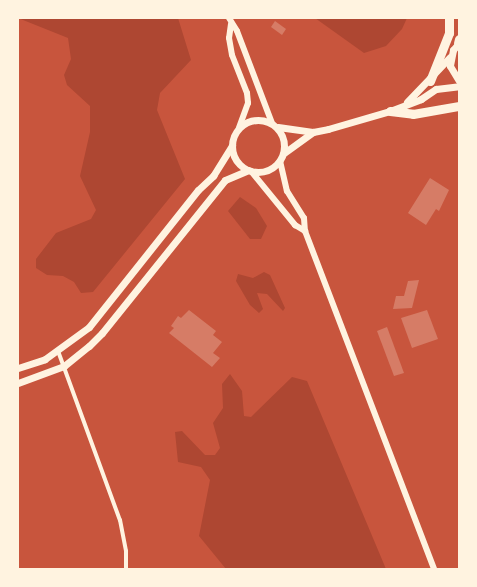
<!DOCTYPE html>
<html>
<head>
<meta charset="utf-8">
<style>
	body { margin:0 }
	#map { position:relative; width:477px; height:587px; overflow:hidden; background:#c8553d; font-family:Lato,sans-serif }
	div>[style] { position:absolute }
	.green>* { inset:0; background:#ae4732 }
	.building>* { inset:0; background:#d67c66 }
	.minor>* { height:4px; margin:-2px; padding:0 2px; transform-origin:2px; border-radius:2px; background:#fff3e0 }
	.tertiary>* { height:6px; margin:-3px; padding:0 3px; transform-origin:3px; border-radius:3px; background:#fff3e0 }
	.secondary>* { height:7px; margin:-3.5px; padding:0 3.5px; transform-origin:3.5px; border-radius:3.5px; background:#fff3e0 }
	.secondary>.ring { margin:-3.5px; padding:0; box-sizing:content-box; background:none; border:7px solid #fff3e0; border-radius:50% }
	.motorway>* { height:9px; margin:-4.5px; padding:0 4.5px; transform-origin:4.5px; border-radius:4.5px; background:#fff3e0 }
	span { translate:-50% -50%; white-space:nowrap; text-align:center; line-height:1.15; -webkit-text-stroke:4px #fff3e0; paint-order:stroke }
	.frame { position:absolute; inset:0; border:19px solid #fff3e0; pointer-events:none }
</style>
</head>
<body>
<div id="map">
	<div class="green">
		<div style="clip-path:polygon(18px 18px,178px 18px,191px 60px,160px 93px,157px 110px,185px 179px,93px 292px,81px 293px,74px 282px,63px 276px,47px 275px,36px 268px,36px 259px,56px 233px,91px 219px,96px 210px,80px 176px,90px 132px,90px 106px,67px 85px,64px 75px,71px 59px,68px 38px)"></div>
		<div style="clip-path:polygon(315px 18px,407px 18px,402px 29px,386px 46px,364px 53px)"></div>
		<div style="clip-path:polygon(240px 197px,256px 208px,267px 226px,261px 239px,250px 239px,228px 211px)"></div>
		<div style="clip-path:polygon(264px 272px,270px 275px,285px 308px,283px 311px,267px 294px,257px 293px,263px 309px,259px 313px,250px 305px,236px 281px,238px 274px,253px 278px)"></div>
		<div style="clip-path:polygon(230px 374px,242px 391px,244px 416px,251px 417px,292px 377px,307px 381px,386px 569px,226px 569px,199px 536px,210px 480px,201px 467px,178px 462px,175px 432px,182px 431px,205px 455px,215px 455px,220px 448px,213px 423px,223px 408px,222px 384px)"></div>
	</div>
	<div class="building">
		<div style="clip-path:polygon(275px 21px,286px 29px,282px 35px,271px 27px)"></div>
		<div style="clip-path:polygon(430px 178px,449px 190px,439px 211px,436px 209px,426px 225px,408px 213px)"></div>
		<div style="clip-path:polygon(419px 280px,412px 308px,393px 309px,396px 296px,404px 296px,408px 281px)"></div>
		<div style="clip-path:polygon(189px 310px,216px 331px,213px 335px,222px 342px,213px 353px,220px 358px,212px 367px,169px 333px,174px 328px,171px 326px,178px 316px,181px 318px)"></div>
		<div style="clip-path:polygon(427px 310px,438px 339px,412px 348px,401px 318px)"></div>
		<div style="clip-path:polygon(387px 327px,404px 373px,394px 376px,377px 331px)"></div>
	</div>
	<div class="minor">
		<div style="left:58px;top:351px;width:180px;rotate:69.9deg"></div>
		<div style="left:120px;top:520px;width:32px;rotate:79deg"></div>
		<div style="left:126px;top:551px;width:18px;rotate:90deg"></div>
	</div>
	<div class="tertiary">
		<div style="left:229px;top:18px;width:15px;rotate:58deg"></div>
		<div style="left:237px;top:31px;width:98px;rotate:69.2deg"></div>
		<div style="left:231px;top:24px;width:14px;rotate:98deg"></div>
		<div style="left:229px;top:38px;width:17px;rotate:80deg"></div>
		<div style="left:232px;top:55px;width:41px;rotate:68.5deg"></div>
		<div style="left:247px;top:93px;width:10px;rotate:84deg"></div>
		<div style="left:248px;top:103px;width:27px;rotate:110deg"></div>
		<div style="left:280px;top:161px;width:31px;rotate:77deg"></div>
		<div style="left:287px;top:191px;width:32px;rotate:58deg"></div>
		<div style="left:304px;top:218px;width:13px;rotate:86deg"></div>
		<div style="left:305px;top:231px;width:362px;rotate:69.1deg"></div>
		<div style="left:251px;top:171px;width:70px;rotate:50.8deg"></div>
		<div style="left:295px;top:225px;width:12px;rotate:31deg"></div>
	</div>
	<div class="secondary">
		<div style="left:459px;top:43px;width:9px;rotate:131deg"></div>
		<div style="left:453px;top:50px;width:16px;rotate:101deg"></div>
		<div style="left:450px;top:66px;width:17px;rotate:59deg"></div>
		<div style="left:407px;top:102px;width:62px;rotate:-46.3deg"></div>
		<div class="ring" style="left:232px;top:120px;width:45px;height:45px"></div>
		<div style="left:278px;top:127px;width:35px;rotate:8deg"></div>
		<div style="left:313px;top:132px;width:15px;rotate:-11deg"></div>
		<div style="left:328px;top:129px;width:65px;rotate:-16.2deg"></div>
		<div style="left:390px;top:111px;width:33px;rotate:-21deg"></div>
		<div style="left:421px;top:99px;width:18px;rotate:-34deg"></div>
		<div style="left:436px;top:89px;width:23px;rotate:-7deg"></div>
		<div style="left:284px;top:153px;width:36px;rotate:-36deg"></div>
		<div style="left:18px;top:368px;width:28px;rotate:-18deg"></div>
		<div style="left:45px;top:359px;width:54px;rotate:-36deg"></div>
		<div style="left:89px;top:327px;width:175px;rotate:-51.5deg"></div>
		<div style="left:198px;top:190px;width:21px;rotate:-43deg"></div>
		<div style="left:213px;top:176px;width:36px;rotate:-58deg"></div>
		<div style="left:18px;top:383px;width:49px;rotate:-20.3deg"></div>
		<div style="left:64px;top:366px;width:32px;rotate:-39deg"></div>
		<div style="left:89px;top:346px;width:18px;rotate:-45deg"></div>
		<div style="left:102px;top:333px;width:196px;rotate:-51.2deg"></div>
		<div style="left:225px;top:180px;width:25px;rotate:-23deg"></div>
	</div>
	<div class="motorway">
		<div style="left:458px;top:43px;width:4px;rotate:-76deg"></div>
		<div style="left:430px;top:81px;width:52px;rotate:-68.4deg"></div>
		<div style="left:449px;top:33px;width:15px;rotate:-90deg"></div>
		<div style="left:390px;top:111px;width:23px;rotate:7deg"></div>
		<div style="left:413px;top:114px;width:47px;rotate:-9.9deg"></div>
	</div>
	<div class="frame"></div>
</div>
</body>
</html>
